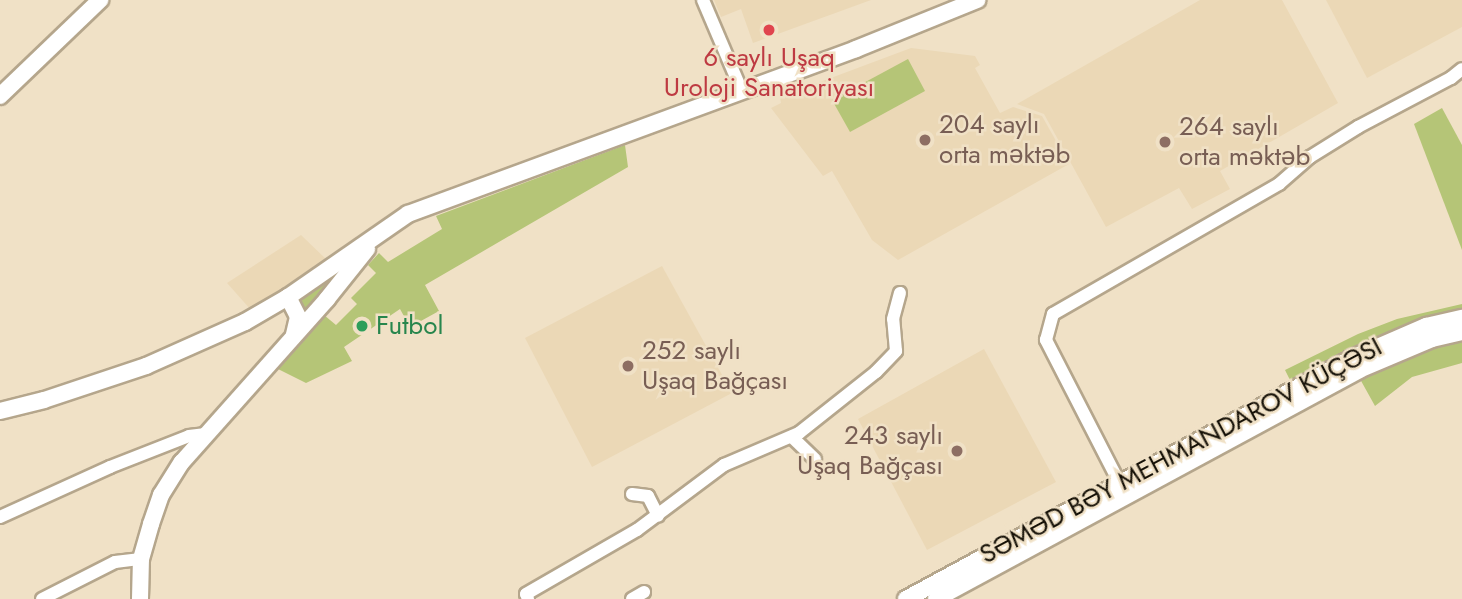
<!DOCTYPE html>
<html>
<head>
<meta charset="utf-8">
<style>
	body { margin:0 }
	#map { position:relative; width:1462px; height:599px; overflow:hidden; background:#f0e1c6; font-family:Jost,sans-serif }
	div>[style] { position:absolute }
	.built>* { inset:0; background:#ebd8b6 }
	.green>* { inset:0; background:#b5c577 }
	.roads { filter:drop-shadow(2px 0 #b5a68c) drop-shadow(-2px 0 #b5a68c) drop-shadow(0 2px #b5a68c) drop-shadow(0 -2px #b5a68c) }
	.minor>* { height:12px; margin:-6px; padding:0 6px; transform-origin:6px; border-radius:6px; background:#fff }
	.major>* { height:16px; margin:-8px; padding:0 8px; transform-origin:8px; border-radius:8px; background:#fff }
	.dots>* { width:19px; height:19px; translate:-50% -50%; box-sizing:border-box; border:4px solid #f0e1c6; border-radius:50% }
	span { translate:-50% -50%; white-space:nowrap; text-align:center; line-height:1.15; -webkit-text-stroke:5px #f0e1c6; paint-order:stroke }
	.health-label { font-size:26px; color:#be3a42 }
	.education-label { font-size:26px; color:#785e54 }
	.left { translate:0 -50%; text-align:left }
	.right { translate:-100% -50%; text-align:right }
	.leisure-label { font-size:26px; color:#27864d }
	.street-label { font-size:26px; color:#161107 }
</style>
</head>
<body>
<div id="map">
	<div class="built">
		<div style="clip-path:polygon(714px 0,871px 0,753px 43px,741px 9px,721px 17px)"></div>
		<div style="clip-path:polygon(1200px 0,1282px 0,1338px 103px,1220px 171px,1230px 189px,1192px 209px,1179px 188px,1106px 227px,1044px 114px,1017px 104px)"></div>
		<div style="clip-path:polygon(1326px 0,1462px 0,1462px 27px,1367px 78px)"></div>
		<div style="clip-path:polygon(911px 48px,975px 56px,980px 65px,975px 68px,1000px 113px,1013px 107px,1042px 116px,1069px 164px,898px 260px,872px 240px,832px 171px,823px 176px,771px 108px,781px 103px,780px 97px)"></div>
		<div style="clip-path:polygon(301px 235px,328px 261px,251px 310px,227px 283px)"></div>
		<div style="clip-path:polygon(662px 266px,732px 393px,592px 467px,525px 338px)"></div>
		<div style="clip-path:polygon(984px 349px,1056px 482px,927px 550px,858px 419px)"></div>
	</div>
	<div class="green">
		<div style="clip-path:polygon(908px 59px,925px 91px,850px 132px,832px 100px)"></div>
		<div style="clip-path:polygon(1442px 108px,1462px 145px,1462px 250px,1414px 124px)"></div>
		<div style="clip-path:polygon(625px 145px,628px 167px,425px 285px,439px 311px,410px 327px,400px 309px,344px 347px,352px 361px,306px 383px,276px 368px,324px 315px,336px 325px,357px 304px,351px 298px,376px 273px,368px 265px,379px 253px,388px 262px,442px 229px,436px 216px)"></div>
		<div style="clip-path:polygon(351px 261px,306px 317px,298px 297px)"></div>
		<div style="clip-path:polygon(1462px 304px,1462px 311px,1413px 323px,1378px 337px,1291px 382px,1285px 370px,1358px 334px,1397px 319px)"></div>
		<div style="clip-path:polygon(1462px 341px,1462px 363px,1412px 377px,1375px 406px,1360px 379px,1425px 350px)"></div>
	</div>
	<div class="roads">
		<div class="minor">
			<div style="left:703px;top:0;width:97px;rotate:66.9deg"></div>
			<div style="left:792px;top:437px;width:32px;rotate:44deg"></div>
			<div style="left:1119px;top:482px;width:160px;rotate:-117.2deg"></div>
			<div style="left:1046px;top:340px;width:27px;rotate:-75deg"></div>
			<div style="left:1053px;top:314px;width:261px;rotate:-29.9deg"></div>
			<div style="left:1279px;top:184px;width:41px;rotate:-41.1deg"></div>
			<div style="left:1310px;top:157px;width:57px;rotate:-32deg"></div>
			<div style="left:1358px;top:127px;width:105px;rotate:-27.8deg"></div>
			<div style="left:1451px;top:78px;width:14px;rotate:-39deg"></div>
			<div style="left:632px;top:494px;width:16px;rotate:7deg"></div>
			<div style="left:648px;top:496px;width:22px;rotate:63deg"></div>
			<div style="left:0;top:517px;width:121px;rotate:-24.4deg"></div>
			<div style="left:110px;top:467px;width:85px;rotate:-21.4deg"></div>
			<div style="left:189px;top:436px;width:17px;rotate:-7deg"></div>
			<div style="left:42px;top:599px;width:82px;rotate:-26.9deg"></div>
			<div style="left:115px;top:562px;width:26px;rotate:-7deg"></div>
			<div style="left:528px;top:599px;width:5px;rotate:-112deg"></div>
			<div style="left:526px;top:594px;width:128px;rotate:-30deg"></div>
			<div style="left:637px;top:530px;width:109px;rotate:-36.8deg"></div>
			<div style="left:724px;top:465px;width:82px;rotate:-23.1deg"></div>
			<div style="left:799px;top:433px;width:98px;rotate:-38.4deg"></div>
			<div style="left:876px;top:372px;width:29px;rotate:-46deg"></div>
			<div style="left:896px;top:351px;width:32px;rotate:-95deg"></div>
			<div style="left:893px;top:319px;width:27px;rotate:-75deg"></div>
			<div style="left:632px;top:599px;width:14px;rotate:-30deg"></div>
		</div>
		<div class="major">
			<div style="left:0;top:96px;width:139px;rotate:-43.8deg"></div>
			<div style="left:288px;top:297px;width:22px;rotate:63deg"></div>
			<div style="left:298px;top:317px;width:18px;rotate:103deg"></div>
			<div style="left:0;top:411px;width:45px;rotate:-14deg"></div>
			<div style="left:44px;top:400px;width:108px;rotate:-18.4deg"></div>
			<div style="left:146px;top:366px;width:108px;rotate:-24deg"></div>
			<div style="left:245px;top:322px;width:50px;rotate:-30.2deg"></div>
			<div style="left:288px;top:297px;width:146px;rotate:-34.7deg"></div>
			<div style="left:408px;top:214px;width:477px;rotate:-20.2deg"></div>
			<div style="left:856px;top:49px;width:131px;rotate:-22deg"></div>
			<div style="left:140px;top:599px;width:40px;rotate:-88.6deg"></div>
			<div style="left:141px;top:559px;width:36px;rotate:-74deg"></div>
			<div style="left:151px;top:524px;width:31px;rotate:-71deg"></div>
			<div style="left:161px;top:495px;width:39px;rotate:-58deg"></div>
			<div style="left:182px;top:462px;width:218px;rotate:-48.3deg"></div>
			<div style="left:327px;top:299px;width:64px;rotate:-51.3deg"></div>
			<div style="left:906px;top:599px;width:507px;rotate:-28.38deg"></div>
			<div style="left:1352px;top:358px;width:81px;rotate:-23.4deg"></div>
			<div style="left:1426px;top:326px;width:37px;rotate:-13deg"></div>
			<div style="left:936px;top:599px;width:481px;rotate:-28.4deg"></div>
			<div style="left:1359px;top:370px;width:79px;rotate:-23deg"></div>
			<div style="left:1432px;top:339px;width:31px;rotate:-13deg"></div>
		</div>
	</div>
	<div class="dots">
		<div style="left:769px;top:30px;background:#e0444e"></div>
		<div style="left:925px;top:140px;background:#8d6e63"></div>
		<div style="left:1165px;top:142px;background:#8d6e63"></div>
		<div style="left:362px;top:326px;background:#2e9e5b"></div>
		<div style="left:628px;top:366px;background:#8d6e63"></div>
		<div style="left:957px;top:451px;background:#8d6e63"></div>
	</div>
	<div class="health-label">
		<span style="left:769px;top:73px">6 saylı Uşaq<br>Uroloji Sanatoriyası</span>
	</div>
	<div class="education-label">
		<span class="left" style="left:939px;top:140px">204 saylı<br>orta məktəb</span>
		<span class="left" style="left:1179px;top:142px">264 saylı<br>orta məktəb</span>
		<span class="left" style="left:642px;top:366px">252 saylı<br>Uşaq Bağçası</span>
		<span class="right" style="left:943px;top:451px">243 saylı<br>Uşaq Bağçası</span>
	</div>
	<div class="leisure-label">
		<span class="left" style="left:376px;top:326px">Futbol</span>
	</div>
	<div class="street-label">
		<span style="left:1181px;top:451px;rotate:-28deg">SƏMƏD BƏY MEHMANDAROV KÜÇƏSI</span>
	</div>
</div>
</body>
</html>
